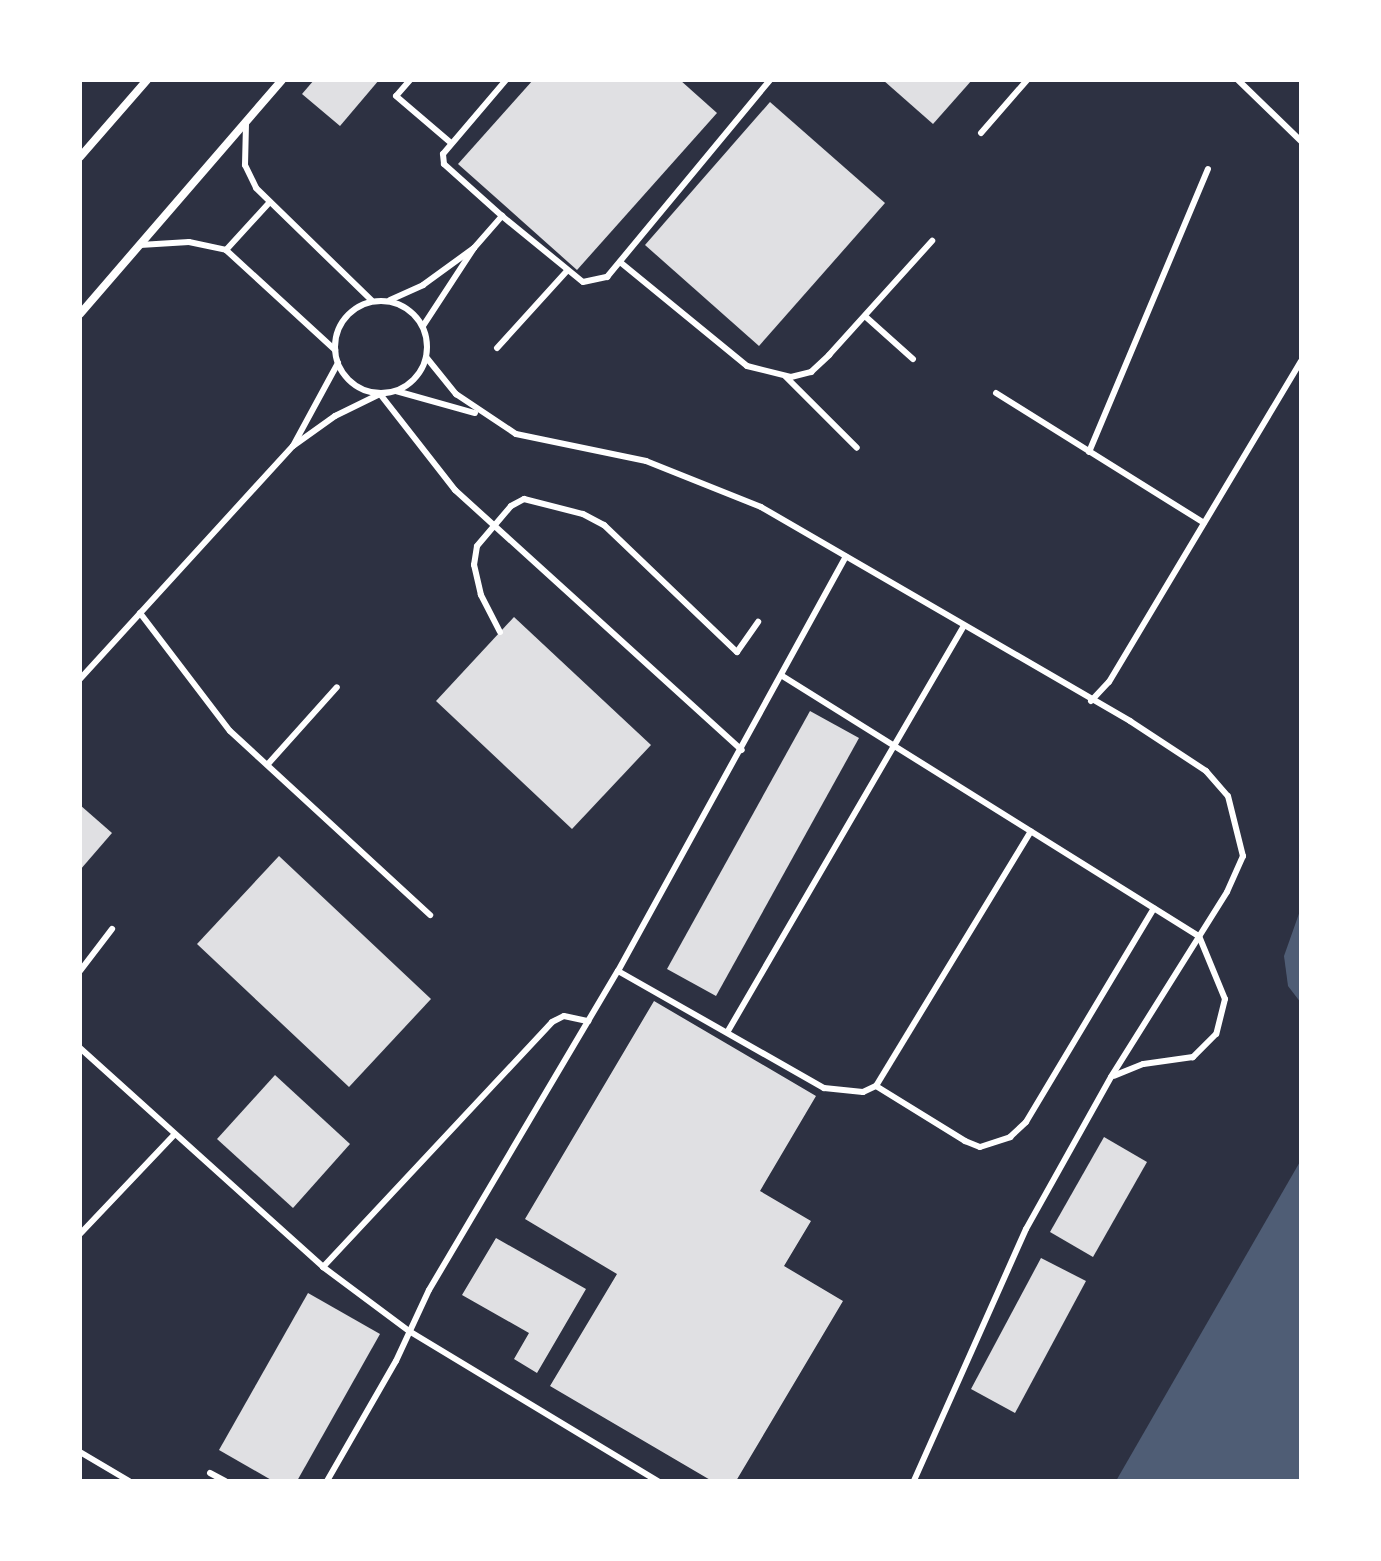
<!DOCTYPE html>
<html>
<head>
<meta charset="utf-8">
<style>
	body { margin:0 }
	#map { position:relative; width:1381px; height:1561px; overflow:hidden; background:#2d3142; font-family:"Noto Sans",sans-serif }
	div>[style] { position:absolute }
	.water>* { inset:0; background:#4f5d75 }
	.building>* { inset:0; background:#e0e0e3 }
	.service>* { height:6px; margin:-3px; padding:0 3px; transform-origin:3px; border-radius:3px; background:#fff }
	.service>.ring { margin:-3px; padding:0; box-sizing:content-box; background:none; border:6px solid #fff; border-radius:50% }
	.minor>* { height:8px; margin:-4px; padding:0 4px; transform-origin:4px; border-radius:4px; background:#fff }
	span { translate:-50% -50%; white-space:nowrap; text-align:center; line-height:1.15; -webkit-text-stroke:8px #fff; paint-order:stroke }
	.frame { position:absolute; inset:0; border:82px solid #fff; pointer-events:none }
</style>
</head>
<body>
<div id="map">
	<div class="water">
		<div style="clip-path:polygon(1301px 908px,1301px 1003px,1288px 986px,1284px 956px)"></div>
		<div style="clip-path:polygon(1301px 1160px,1301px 1481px,1116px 1481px)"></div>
	</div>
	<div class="building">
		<div style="clip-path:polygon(314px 80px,379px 80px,340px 126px,302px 94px)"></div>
		<div style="clip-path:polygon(533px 80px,680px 80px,717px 113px,577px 270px,458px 164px)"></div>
		<div style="clip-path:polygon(883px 80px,972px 80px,933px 124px)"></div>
		<div style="clip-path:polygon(770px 102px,885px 203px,759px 346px,645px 245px)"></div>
		<div style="clip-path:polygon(514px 617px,651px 745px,572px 829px,436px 701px)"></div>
		<div style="clip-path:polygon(810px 711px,859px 738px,716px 996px,667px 969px)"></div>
		<div style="clip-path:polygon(80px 805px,112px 833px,80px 870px)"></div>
		<div style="clip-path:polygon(279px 856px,431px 999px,349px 1087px,197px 944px)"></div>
		<div style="clip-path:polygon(654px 1001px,816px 1096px,760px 1191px,811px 1221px,784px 1266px,843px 1301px,736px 1481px,712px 1481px,550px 1386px,617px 1274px,525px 1219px)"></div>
		<div style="clip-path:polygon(275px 1075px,350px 1144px,293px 1208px,217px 1139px)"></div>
		<div style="clip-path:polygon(1104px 1137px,1147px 1162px,1093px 1257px,1050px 1232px)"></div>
		<div style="clip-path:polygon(496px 1238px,586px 1289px,537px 1373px,514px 1359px,529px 1333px,462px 1295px)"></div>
		<div style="clip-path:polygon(1041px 1258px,1086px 1281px,1015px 1413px,971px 1389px)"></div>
		<div style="clip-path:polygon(308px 1293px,380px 1334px,297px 1481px,273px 1481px,219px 1450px)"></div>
	</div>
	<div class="service">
		<div style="left:410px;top:80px;width:21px;rotate:131deg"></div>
		<div style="left:396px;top:96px;width:72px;rotate:40.5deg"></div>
		<div style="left:1238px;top:80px;width:88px;rotate:44.1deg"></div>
		<div style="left:246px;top:124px;width:41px;rotate:91.4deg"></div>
		<div style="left:245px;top:165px;width:25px;rotate:64deg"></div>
		<div style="left:256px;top:188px;width:162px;rotate:44.2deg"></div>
		<div style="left:981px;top:133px;width:70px;rotate:-49deg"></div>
		<div style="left:502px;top:216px;width:78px;rotate:-138.1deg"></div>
		<div style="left:444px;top:164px;width:10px;rotate:-96deg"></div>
		<div style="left:443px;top:154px;width:97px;rotate:-49.6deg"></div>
		<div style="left:140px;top:245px;width:49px;rotate:-3.5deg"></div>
		<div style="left:189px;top:242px;width:38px;rotate:12deg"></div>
		<div style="left:226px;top:250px;width:148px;rotate:42.5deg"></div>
		<div style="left:474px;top:248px;width:43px;rotate:-48.8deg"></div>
		<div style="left:502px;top:216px;width:104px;rotate:39.2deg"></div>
		<div style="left:583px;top:282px;width:25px;rotate:-12deg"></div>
		<div style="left:607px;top:277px;width:256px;rotate:-50.4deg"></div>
		<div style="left:226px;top:250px;width:62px;rotate:-47.6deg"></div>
		<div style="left:620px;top:262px;width:164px;rotate:39.3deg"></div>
		<div style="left:747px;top:366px;width:45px;rotate:14deg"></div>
		<div style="left:791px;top:377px;width:21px;rotate:-14deg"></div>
		<div style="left:811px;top:372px;width:25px;rotate:-43deg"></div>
		<div style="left:829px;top:355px;width:154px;rotate:-47.9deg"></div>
		<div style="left:390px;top:300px;width:36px;rotate:-24deg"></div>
		<div style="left:423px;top:285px;width:63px;rotate:-36deg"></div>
		<div style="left:474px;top:248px;width:93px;rotate:123.2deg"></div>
		<div class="ring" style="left:335px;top:301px;width:86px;height:86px"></div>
		<div style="left:866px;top:317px;width:63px;rotate:41.8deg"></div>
		<div style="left:497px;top:348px;width:103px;rotate:-47.8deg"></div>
		<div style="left:426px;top:357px;width:48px;rotate:51deg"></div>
		<div style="left:456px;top:394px;width:72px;rotate:33.7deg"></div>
		<div style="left:516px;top:434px;width:133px;rotate:11.7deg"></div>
		<div style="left:646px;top:461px;width:124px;rotate:21.8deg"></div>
		<div style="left:761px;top:507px;width:427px;rotate:30.1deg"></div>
		<div style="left:1130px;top:721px;width:91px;rotate:33.3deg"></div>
		<div style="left:1206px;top:771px;width:33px;rotate:49deg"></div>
		<div style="left:1228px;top:796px;width:62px;rotate:76deg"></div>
		<div style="left:1243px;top:856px;width:39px;rotate:114deg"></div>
		<div style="left:1227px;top:892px;width:218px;rotate:122.1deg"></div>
		<div style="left:1111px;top:1077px;width:174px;rotate:119.2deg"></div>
		<div style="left:1026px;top:1229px;width:276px;rotate:114deg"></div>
		<div style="left:338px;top:363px;width:94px;rotate:118.5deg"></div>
		<div style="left:293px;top:446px;width:52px;rotate:-35.5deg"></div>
		<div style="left:335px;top:416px;width:50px;rotate:-26.1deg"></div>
		<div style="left:380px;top:394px;width:122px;rotate:52deg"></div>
		<div style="left:455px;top:490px;width:387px;rotate:42.2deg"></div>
		<div style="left:786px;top:377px;width:100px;rotate:45deg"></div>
		<div style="left:396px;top:391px;width:82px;rotate:15.6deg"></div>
		<div style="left:996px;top:393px;width:245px;rotate:32deg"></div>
		<div style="left:1089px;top:452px;width:307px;rotate:-67.2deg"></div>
		<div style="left:140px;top:613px;width:148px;rotate:52.7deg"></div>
		<div style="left:230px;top:731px;width:272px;rotate:42.6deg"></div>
		<div style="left:500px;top:632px;width:42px;rotate:-117.2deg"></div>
		<div style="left:481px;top:595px;width:31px;rotate:-103deg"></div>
		<div style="left:474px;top:565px;width:19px;rotate:-81deg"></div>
		<div style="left:477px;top:546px;width:52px;rotate:-49.6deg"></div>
		<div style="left:511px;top:506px;width:15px;rotate:-28deg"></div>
		<div style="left:524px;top:499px;width:61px;rotate:14.3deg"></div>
		<div style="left:583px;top:514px;width:24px;rotate:28deg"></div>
		<div style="left:604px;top:525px;width:184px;rotate:43.7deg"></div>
		<div style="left:737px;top:652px;width:37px;rotate:-55deg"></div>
		<div style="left:784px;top:677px;width:489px;rotate:32deg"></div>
		<div style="left:1199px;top:936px;width:68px;rotate:67.6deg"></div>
		<div style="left:1225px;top:999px;width:36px;rotate:104deg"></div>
		<div style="left:1216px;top:1034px;width:33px;rotate:135deg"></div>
		<div style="left:1193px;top:1057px;width:50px;rotate:172deg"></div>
		<div style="left:1143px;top:1064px;width:31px;rotate:158deg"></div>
		<div style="left:80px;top:679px;width:316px;rotate:-47.6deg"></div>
		<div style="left:1091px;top:701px;width:26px;rotate:-47deg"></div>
		<div style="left:1109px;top:682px;width:374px;rotate:-59.1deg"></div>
		<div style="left:268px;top:764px;width:103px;rotate:-48.1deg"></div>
		<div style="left:80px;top:971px;width:53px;rotate:-52.7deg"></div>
		<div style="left:618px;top:971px;width:237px;rotate:29.6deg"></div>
		<div style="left:824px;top:1088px;width:39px;rotate:6deg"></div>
		<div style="left:863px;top:1092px;width:14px;rotate:-25deg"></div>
		<div style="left:876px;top:1086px;width:298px;rotate:-58.7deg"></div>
		<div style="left:728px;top:1031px;width:469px;rotate:-59.8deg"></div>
		<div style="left:80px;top:1048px;width:327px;rotate:42deg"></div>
		<div style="left:323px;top:1267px;width:107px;rotate:36.7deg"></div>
		<div style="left:409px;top:1331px;width:291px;rotate:31.1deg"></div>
		<div style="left:876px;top:1086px;width:105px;rotate:31.7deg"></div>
		<div style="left:965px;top:1141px;width:16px;rotate:22deg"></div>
		<div style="left:980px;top:1147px;width:32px;rotate:-18deg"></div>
		<div style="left:1010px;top:1137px;width:22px;rotate:-43deg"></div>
		<div style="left:1026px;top:1122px;width:249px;rotate:-59.1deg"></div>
		<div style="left:80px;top:1234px;width:137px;rotate:-46.5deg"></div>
		<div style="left:323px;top:1267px;width:335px;rotate:-46.9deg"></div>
		<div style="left:552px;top:1022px;width:13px;rotate:-27deg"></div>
		<div style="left:564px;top:1016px;width:25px;rotate:12deg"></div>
		<div style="left:80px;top:1452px;width:57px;rotate:30.6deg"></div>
		<div style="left:210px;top:1473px;width:17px;rotate:28deg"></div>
		<div style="left:327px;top:1481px;width:138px;rotate:-60.1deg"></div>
		<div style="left:396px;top:1361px;width:78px;rotate:-65.1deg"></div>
		<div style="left:429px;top:1290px;width:371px;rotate:-59.4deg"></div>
		<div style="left:618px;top:971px;width:473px;rotate:-61.2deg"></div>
	</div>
	<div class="minor">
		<div style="left:80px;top:157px;width:102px;rotate:-49deg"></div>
		<div style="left:80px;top:314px;width:309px;rotate:-49.2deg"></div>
	</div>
	<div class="frame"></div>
</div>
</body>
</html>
